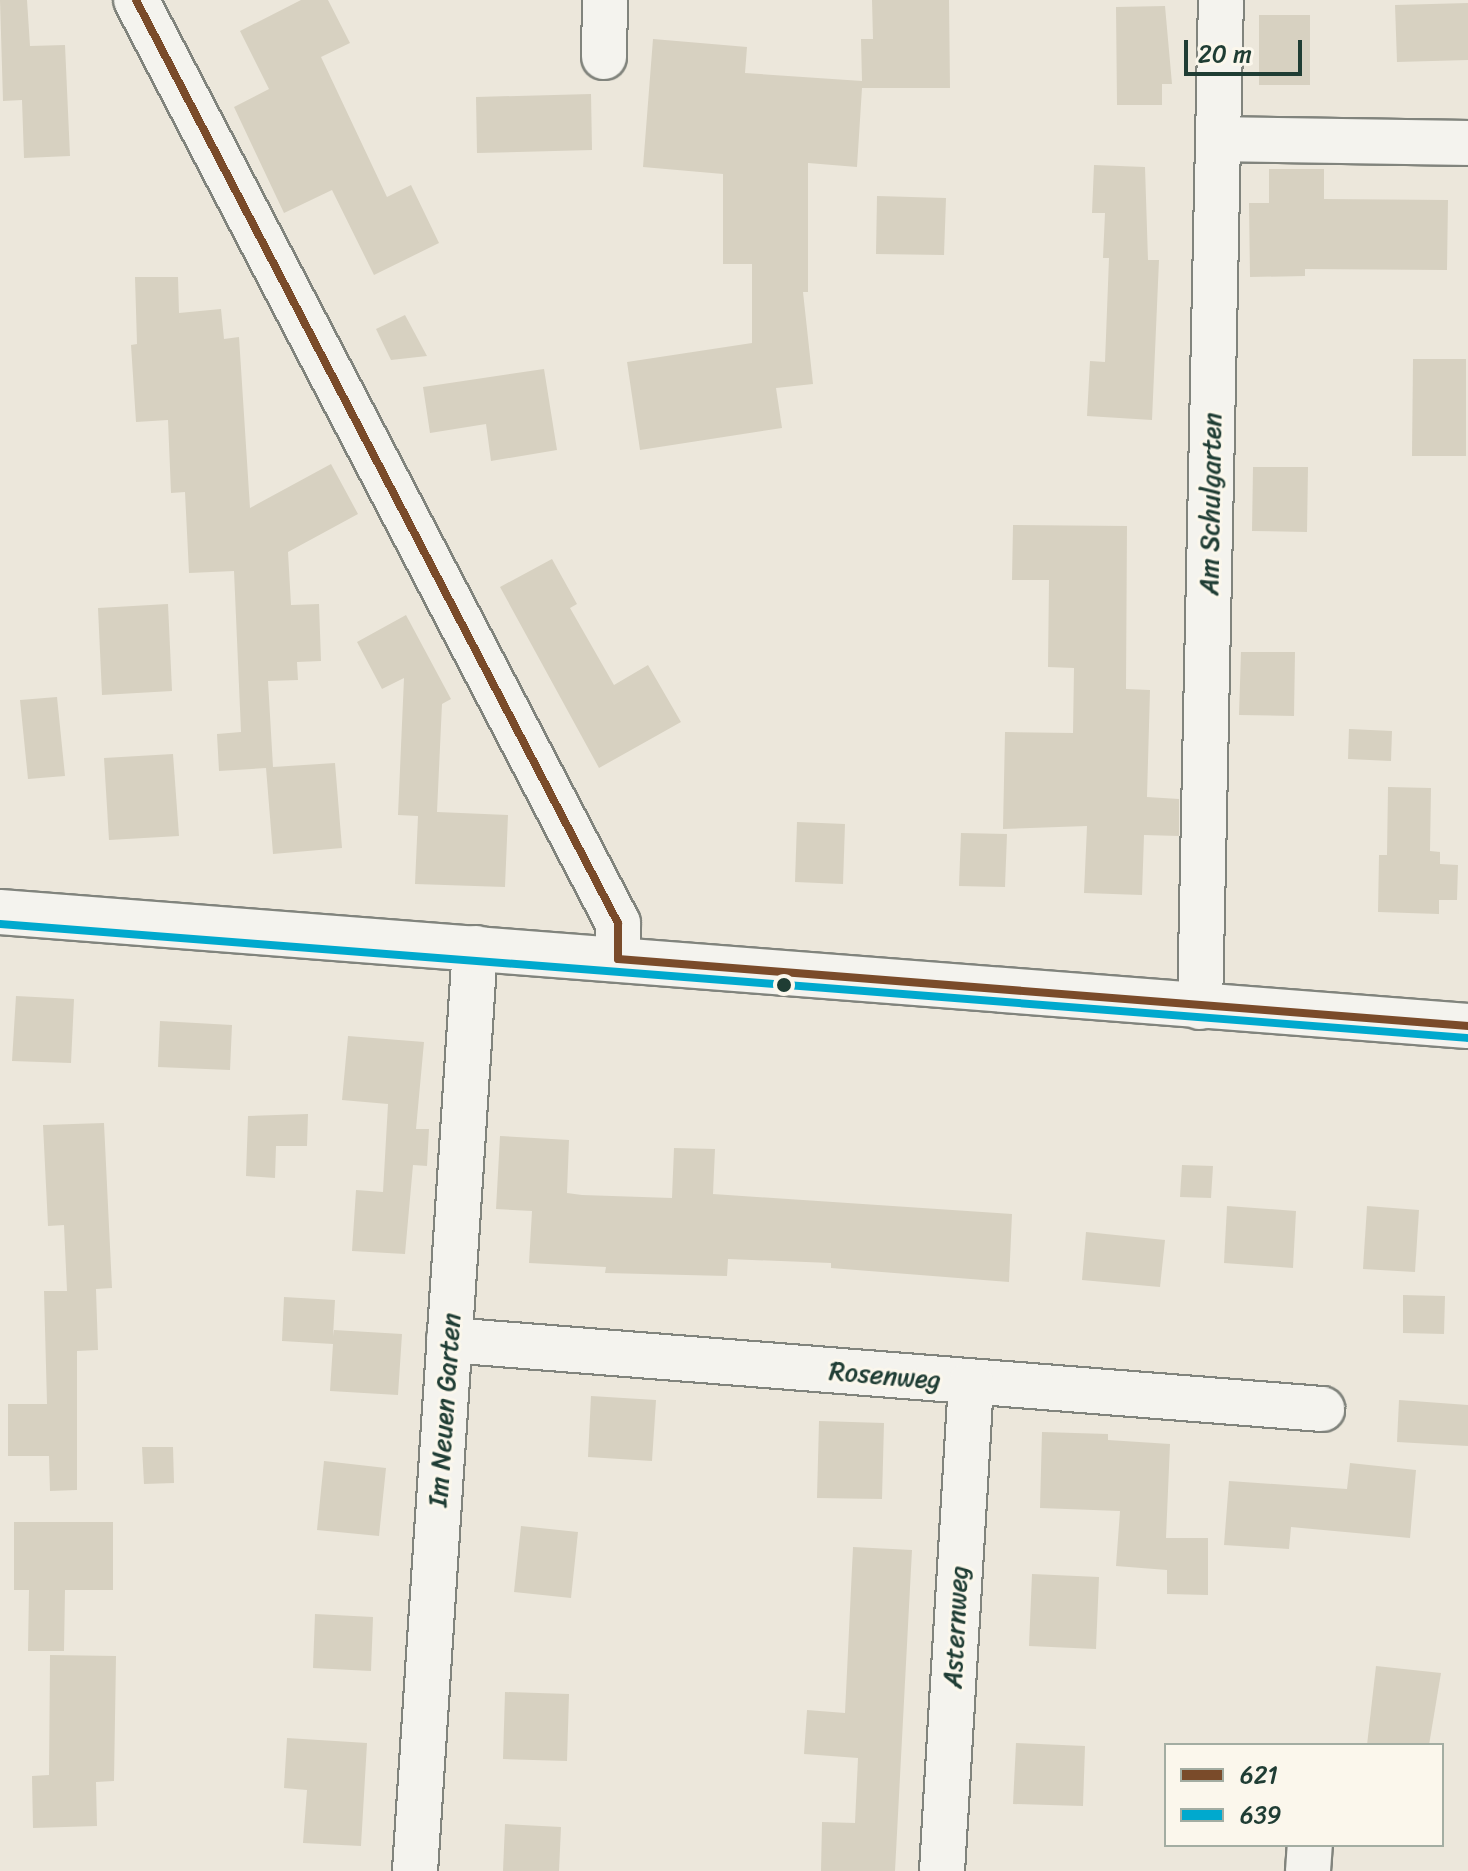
<!DOCTYPE html>
<html>
<head>
<meta charset="utf-8">
<style>
	body { margin:0 }
	#map { position:relative; width:1468px; height:1871px; overflow:hidden; background:#ece7db; font-family:Sriracha,sans-serif }
	div>[style] { position:absolute }
	.building>* { inset:0; background:#d7d1c1 }
	.roads { filter:drop-shadow(2px 0 #81847d) drop-shadow(-2px 0 #81847d) drop-shadow(0 2px #81847d) drop-shadow(0 -2px #81847d) }
	.minor>* { height:44px; margin:-22px; padding:0 22px; transform-origin:22px; border-radius:22px; background:#f4f3ee }
	.tertiary>* { height:44px; margin:-22px; padding:0 22px; transform-origin:22px; border-radius:22px; background:#f4f3ee }
	.bus-1>* { height:8px; margin:-4px; padding:0 4px; transform-origin:4px; border-radius:4px; background:#7a4b2a }
	.bus-2>* { height:8px; margin:-4px; padding:0 4px; transform-origin:4px; border-radius:4px; background:#00a9ce }
	.dots>* { width:22px; height:22px; translate:-50% -50%; box-sizing:border-box; border:4px solid #fbf7ec; border-radius:50% }
	span { translate:-50% -50%; white-space:nowrap; text-align:center; line-height:1.15; -webkit-text-stroke:6px #fbf7ec; paint-order:stroke }
	.street-label { font-size:26px; color:#1f3d34 }
	.legend { position:absolute; left:1164px; top:1743px; width:280px; height:104px; box-sizing:border-box; background:#fbf7ec; border:2px solid #a3ada2; margin:0; padding:10px 14px; list-style:none; font-size:24px; color:#1f3d34 }
	.legend li { display:flex; align-items:center; gap:16px; height:40px }
	.legend b { width:40px; border:2px solid #a3ada2 }
	.scale { position:absolute; left:1184px; top:40px; width:118px; height:36px; box-sizing:border-box; border:4px solid #1f3d34; border-top:0; padding-left:10px; font-size:24px; line-height:28px; white-space:nowrap; color:#1f3d34; -webkit-text-stroke:6px #fbf7ec; paint-order:stroke }
</style>
</head>
<body>
<div id="map">
	<div class="building">
		<div style="clip-path:polygon(0 0,27px 0,30px 46px,65px 45px,70px 156px,24px 158px,22px 100px,3px 101px)"></div>
		<div style="clip-path:polygon(301px 0,328px 0,350px 43px,321px 57px,387px 197px,411px 185px,439px 243px,374px 275px,332px 190px,284px 213px,234px 107px,269px 89px,240px 31px)"></div>
		<div style="clip-path:polygon(872px 0,949px 0,950px 88px,862px 88px,857px 167px,808px 163px,808px 292px,803px 292px,813px 384px,776px 388px,782px 428px,640px 450px,627px 362px,752px 343px,752px 264px,723px 264px,723px 174px,643px 167px,653px 39px,747px 47px,745px 73px,862px 81px,861px 39px,873px 39px)"></div>
		<div style="clip-path:polygon(1468px 3px,1468px 60px,1397px 62px,1395px 5px)"></div>
		<div style="clip-path:polygon(1165px 6px,1172px 84px,1162px 84px,1162px 105px,1117px 105px,1116px 7px)"></div>
		<div style="clip-path:polygon(1259px 15px,1310px 15px,1310px 85px,1259px 85px)"></div>
		<div style="clip-path:polygon(591px 94px,592px 150px,477px 153px,476px 97px)"></div>
		<div style="clip-path:polygon(1094px 165px,1145px 167px,1148px 260px,1159px 260px,1152px 420px,1087px 416px,1090px 361px,1105px 362px,1109px 258px,1103px 258px,1105px 213px,1092px 213px)"></div>
		<div style="clip-path:polygon(1269px 169px,1324px 169px,1324px 199px,1448px 200px,1447px 270px,1305px 269px,1305px 276px,1250px 277px,1249px 203px,1269px 203px)"></div>
		<div style="clip-path:polygon(877px 196px,946px 198px,944px 255px,876px 254px)"></div>
		<div style="clip-path:polygon(135px 277px,178px 277px,179px 313px,221px 309px,224px 339px,239px 337px,250px 508px,331px 464px,358px 514px,288px 552px,291px 605px,319px 604px,321px 661px,297px 662px,298px 680px,268px 681px,273px 767px,335px 763px,342px 848px,273px 854px,266px 768px,219px 771px,217px 734px,241px 732px,234px 571px,189px 573px,185px 492px,171px 493px,168px 420px,136px 422px,131px 345px,137px 344px)"></div>
		<div style="clip-path:polygon(405px 315px,427px 356px,391px 360px,376px 329px)"></div>
		<div style="clip-path:polygon(1413px 359px,1466px 359px,1466px 456px,1412px 456px)"></div>
		<div style="clip-path:polygon(544px 369px,557px 450px,491px 461px,486px 424px,430px 433px,423px 387px)"></div>
		<div style="clip-path:polygon(1253px 467px,1308px 467px,1307px 532px,1252px 531px)"></div>
		<div style="clip-path:polygon(1013px 525px,1127px 526px,1126px 689px,1150px 690px,1147px 797px,1179px 799px,1179px 836px,1144px 835px,1142px 895px,1084px 893px,1087px 826px,1003px 829px,1005px 732px,1073px 733px,1074px 668px,1048px 667px,1049px 580px,1012px 580px)"></div>
		<div style="clip-path:polygon(552px 559px,577px 604px,570px 608px,614px 685px,648px 665px,681px 722px,599px 768px,500px 587px)"></div>
		<div style="clip-path:polygon(168px 604px,172px 691px,102px 695px,98px 608px)"></div>
		<div style="clip-path:polygon(406px 615px,451px 699px,442px 704px,437px 812px,508px 815px,505px 887px,415px 884px,418px 816px,398px 815px,404px 678px,382px 689px,357px 642px)"></div>
		<div style="clip-path:polygon(1241px 652px,1295px 652px,1294px 716px,1239px 715px)"></div>
		<div style="clip-path:polygon(57px 697px,65px 776px,28px 779px,20px 700px)"></div>
		<div style="clip-path:polygon(1349px 729px,1392px 731px,1391px 761px,1348px 759px)"></div>
		<div style="clip-path:polygon(173px 754px,179px 836px,109px 840px,104px 758px)"></div>
		<div style="clip-path:polygon(1388px 787px,1431px 788px,1430px 851px,1440px 852px,1440px 864px,1458px 865px,1457px 900px,1439px 900px,1439px 914px,1378px 912px,1379px 855px,1387px 855px)"></div>
		<div style="clip-path:polygon(797px 822px,845px 824px,843px 884px,795px 882px)"></div>
		<div style="clip-path:polygon(961px 833px,1007px 834px,1005px 887px,959px 886px)"></div>
		<div style="clip-path:polygon(16px 996px,74px 999px,71px 1063px,12px 1061px)"></div>
		<div style="clip-path:polygon(160px 1021px,232px 1025px,230px 1070px,158px 1067px)"></div>
		<div style="clip-path:polygon(348px 1036px,424px 1042px,416px 1129px,429px 1129px,427px 1166px,413px 1165px,405px 1254px,352px 1251px,356px 1190px,383px 1192px,388px 1104px,342px 1100px)"></div>
		<div style="clip-path:polygon(308px 1114px,307px 1146px,276px 1146px,275px 1178px,246px 1176px,248px 1116px)"></div>
		<div style="clip-path:polygon(104px 1123px,112px 1288px,96px 1289px,98px 1350px,77px 1351px,77px 1490px,50px 1491px,49px 1456px,8px 1456px,8px 1404px,47px 1404px,44px 1291px,67px 1291px,64px 1225px,48px 1226px,43px 1125px)"></div>
		<div style="clip-path:polygon(500px 1136px,569px 1140px,567px 1193px,582px 1195px,672px 1198px,674px 1148px,715px 1149px,713px 1194px,1012px 1214px,1009px 1282px,831px 1268px,831px 1263px,728px 1259px,727px 1276px,605px 1273px,606px 1267px,529px 1263px,532px 1211px,496px 1209px)"></div>
		<div style="clip-path:polygon(1182px 1165px,1213px 1166px,1211px 1198px,1180px 1197px)"></div>
		<div style="clip-path:polygon(1227px 1206px,1296px 1211px,1293px 1268px,1224px 1263px)"></div>
		<div style="clip-path:polygon(1367px 1206px,1419px 1210px,1415px 1272px,1363px 1269px)"></div>
		<div style="clip-path:polygon(1086px 1232px,1165px 1240px,1160px 1287px,1082px 1280px)"></div>
		<div style="clip-path:polygon(1403px 1295px,1445px 1296px,1444px 1334px,1403px 1333px)"></div>
		<div style="clip-path:polygon(284px 1297px,335px 1300px,333px 1336px,334px 1330px,402px 1334px,398px 1395px,330px 1391px,333px 1344px,282px 1341px)"></div>
		<div style="clip-path:polygon(591px 1396px,656px 1400px,652px 1461px,588px 1457px)"></div>
		<div style="clip-path:polygon(1399px 1400px,1468px 1405px,1468px 1446px,1397px 1442px)"></div>
		<div style="clip-path:polygon(819px 1421px,884px 1423px,882px 1499px,817px 1498px)"></div>
		<div style="clip-path:polygon(1042px 1432px,1108px 1434px,1108px 1440px,1170px 1444px,1166px 1538px,1208px 1538px,1208px 1595px,1167px 1594px,1167px 1570px,1116px 1566px,1120px 1511px,1040px 1508px)"></div>
		<div style="clip-path:polygon(142px 1447px,173px 1447px,174px 1483px,144px 1484px)"></div>
		<div style="clip-path:polygon(324px 1461px,386px 1468px,379px 1536px,317px 1530px)"></div>
		<div style="clip-path:polygon(1350px 1463px,1416px 1470px,1410px 1538px,1291px 1527px,1289px 1549px,1224px 1545px,1229px 1481px,1347px 1489px)"></div>
		<div style="clip-path:polygon(14px 1522px,113px 1522px,113px 1590px,65px 1590px,64px 1651px,28px 1651px,29px 1590px,14px 1590px)"></div>
		<div style="clip-path:polygon(521px 1526px,578px 1532px,571px 1598px,514px 1592px)"></div>
		<div style="clip-path:polygon(853px 1547px,912px 1550px,895px 1871px,821px 1871px,822px 1822px,855px 1823px,858px 1758px,804px 1754px,807px 1710px,845px 1713px)"></div>
		<div style="clip-path:polygon(1032px 1574px,1099px 1577px,1096px 1649px,1029px 1646px)"></div>
		<div style="clip-path:polygon(315px 1614px,373px 1617px,371px 1671px,313px 1668px)"></div>
		<div style="clip-path:polygon(50px 1655px,116px 1656px,114px 1781px,96px 1782px,97px 1826px,33px 1828px,32px 1776px,49px 1775px)"></div>
		<div style="clip-path:polygon(1376px 1666px,1441px 1673px,1429px 1745px,1367px 1745px)"></div>
		<div style="clip-path:polygon(505px 1692px,569px 1694px,567px 1761px,503px 1759px)"></div>
		<div style="clip-path:polygon(287px 1738px,367px 1743px,361px 1846px,303px 1843px,307px 1790px,284px 1788px)"></div>
		<div style="clip-path:polygon(1016px 1743px,1085px 1746px,1083px 1806px,1013px 1804px)"></div>
		<div style="clip-path:polygon(505px 1824px,561px 1827px,559px 1871px,503px 1871px)"></div>
	</div>
	<div class="roads">
		<div class="minor">
			<div style="left:604px;top:57px;width:57px;rotate:-89deg"></div>
			<div style="left:1219px;top:139px;width:249px;rotate:0.9deg"></div>
			<div style="left:1200px;top:1007px;width:1007px;rotate:-88.81deg"></div>
			<div style="left:449px;top:1340px;width:876px;rotate:4.52deg"></div>
			<div style="left:415px;top:1871px;width:925px;rotate:-86.28deg"></div>
			<div style="left:942px;top:1871px;width:489px;rotate:-86.6deg"></div>
			<div style="left:1308px;top:1871px;width:26px;rotate:-86deg"></div>
		</div>
		<div class="tertiary">
			<div style="left:136px;top:0;width:1041px;rotate:62.43deg"></div>
			<div style="left:618px;top:923px;width:36px;rotate:90deg"></div>
			<div style="left:0;top:912px;width:1472px;rotate:4.44deg"></div>
		</div>
	</div>
	<div class="bus-1">
		<div style="left:136px;top:0;width:1041px;rotate:62.43deg"></div>
		<div style="left:618px;top:923px;width:36px;rotate:90deg"></div>
		<div style="left:618px;top:959px;width:853px;rotate:4.51deg"></div>
	</div>
	<div class="bus-2">
		<div style="left:0;top:924px;width:1471px;rotate:4.44deg"></div>
	</div>
	<div class="dots">
		<div style="left:784px;top:985px;background:#1f3d34"></div>
	</div>
	<div class="street-label">
		<span style="left:1211px;top:504px;rotate:-89deg">Am Schulgarten</span>
		<span style="left:885px;top:1376px;rotate:5deg">Rosenweg</span>
		<span style="left:445px;top:1410px;rotate:-86deg">Im Neuen Garten</span>
		<span style="left:956px;top:1627px;rotate:-87deg">Asternweg</span>
	</div>
	<ul class="legend">
	<li><b style="height:10px;background:#7a4b2a"></b>621</li>
	<li><b style="height:10px;background:#00a9ce"></b>639</li>
	</ul>
	<div class="scale">20 m</div>
</div>
</body>
</html>
